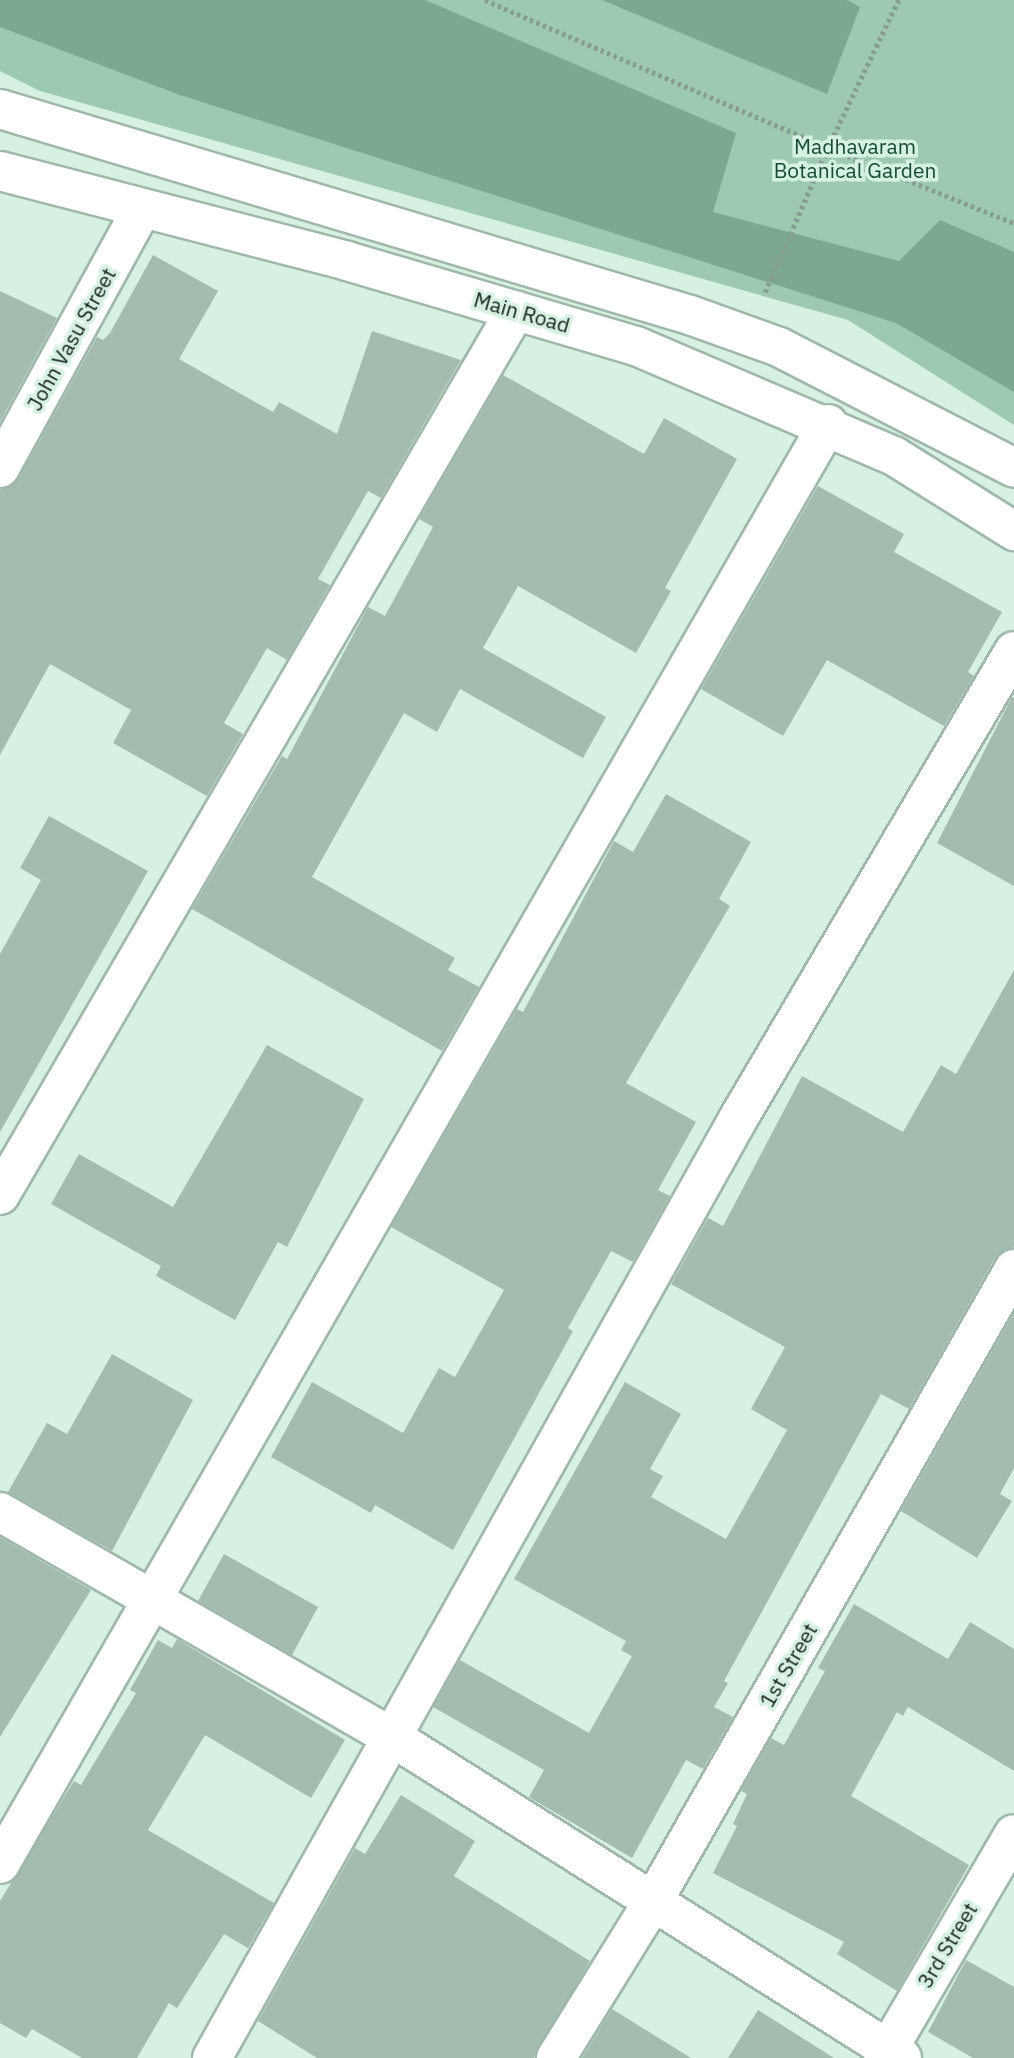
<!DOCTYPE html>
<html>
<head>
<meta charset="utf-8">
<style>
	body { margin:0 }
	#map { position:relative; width:1014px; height:2058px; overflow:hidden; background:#d6f1e2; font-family:"IBM Plex Sans",sans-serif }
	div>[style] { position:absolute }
	.green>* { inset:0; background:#9dc9b0 }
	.water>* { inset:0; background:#7da890 }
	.building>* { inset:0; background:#a3bcae }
	.path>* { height:4.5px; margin-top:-2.25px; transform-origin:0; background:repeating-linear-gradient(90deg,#889c91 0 3.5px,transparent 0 7px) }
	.roads { filter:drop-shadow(2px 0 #9fb8aa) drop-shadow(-2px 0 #9fb8aa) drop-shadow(0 2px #9fb8aa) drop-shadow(0 -2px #9fb8aa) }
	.minor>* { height:38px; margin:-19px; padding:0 19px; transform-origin:19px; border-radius:19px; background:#fff }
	span { translate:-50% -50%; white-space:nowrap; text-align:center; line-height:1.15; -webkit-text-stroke:7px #d6f1e2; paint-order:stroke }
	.park-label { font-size:21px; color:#164c34 }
	.street-label { font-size:21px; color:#1a241f }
</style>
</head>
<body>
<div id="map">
	<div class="green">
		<div style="clip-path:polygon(0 0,1014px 0,1014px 425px,848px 320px,40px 91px,0 71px)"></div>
	</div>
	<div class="water">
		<div style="clip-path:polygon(0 0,425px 0,736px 133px,713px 212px,899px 261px,940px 220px,1014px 252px,1014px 392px,896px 323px,180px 95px,0 27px)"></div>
		<div style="clip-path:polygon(602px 0,847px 0,860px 7px,827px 94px)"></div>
	</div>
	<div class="building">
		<div style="clip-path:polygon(153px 255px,218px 291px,179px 359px,273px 412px,279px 402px,337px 434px,372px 331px,461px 360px,381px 498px,368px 491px,318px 579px,330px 585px,287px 660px,267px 648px,224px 723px,243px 734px,207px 796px,113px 743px,131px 710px,50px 664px,0 755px,0 490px,19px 478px,97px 337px,103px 340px,110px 333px)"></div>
		<div style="clip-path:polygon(0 291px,57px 318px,0 422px)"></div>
		<div style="clip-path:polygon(503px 375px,644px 454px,664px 418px,737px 459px,665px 588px,671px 591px,636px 653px,518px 586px,483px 648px,606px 717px,583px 758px,460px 689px,437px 732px,404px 713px,312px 877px,455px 958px,448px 970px,479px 987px,442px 1051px,192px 909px,282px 756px,287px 759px,368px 607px,385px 616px,433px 527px,419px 519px)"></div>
		<div style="clip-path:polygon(818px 486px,904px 534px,894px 552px,1002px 612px,968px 672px,974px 676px,944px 726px,827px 660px,783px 736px,701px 689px)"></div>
		<div style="clip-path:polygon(1012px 697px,1014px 698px,1014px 886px,937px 843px)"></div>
		<div style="clip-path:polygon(666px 794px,751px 842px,719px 899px,730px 906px,626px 1083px,696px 1122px,658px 1190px,670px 1196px,633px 1262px,611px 1251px,568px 1328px,573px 1331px,453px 1550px,375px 1505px,371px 1513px,271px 1457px,312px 1382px,403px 1433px,439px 1368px,455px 1377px,504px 1290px,391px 1227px,517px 1009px,523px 1012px,614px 841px,633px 852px)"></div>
		<div style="clip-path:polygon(49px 816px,148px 871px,0 1132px,0 954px,41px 880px,20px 868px)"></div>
		<div style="clip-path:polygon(1014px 970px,1014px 1247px,995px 1258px,909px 1409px,881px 1394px,724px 1681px,728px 1683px,714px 1707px,733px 1717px,703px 1769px,686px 1760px,632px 1858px,529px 1797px,544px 1770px,433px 1707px,460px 1660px,589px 1733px,632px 1656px,621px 1650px,626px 1641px,514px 1579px,625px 1382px,681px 1414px,650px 1469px,663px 1476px,651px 1497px,726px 1539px,787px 1430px,751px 1409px,785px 1347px,671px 1284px,708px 1218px,723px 1226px,802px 1076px,903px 1132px,941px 1065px,956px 1074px)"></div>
		<div style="clip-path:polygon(267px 1045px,364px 1099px,287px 1247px,278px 1242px,235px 1320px,156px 1276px,161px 1266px,51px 1204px,79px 1154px,173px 1207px)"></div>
		<div style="clip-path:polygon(1014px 1313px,1014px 1468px,1000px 1494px,1012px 1501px,977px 1558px,901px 1511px)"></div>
		<div style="clip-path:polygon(112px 1354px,193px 1400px,112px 1551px,8px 1492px,47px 1423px,67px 1434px)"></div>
		<div style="clip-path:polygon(0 1537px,91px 1590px,0 1737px)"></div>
		<div style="clip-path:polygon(224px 1554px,318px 1607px,292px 1655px,198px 1601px)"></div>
		<div style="clip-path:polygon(854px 1604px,948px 1659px,970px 1622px,1014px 1649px,1014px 1771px,908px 1707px,903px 1716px,897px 1712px,851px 1796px,969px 1865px,897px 1991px,837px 1954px,844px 1942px,713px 1873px,737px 1826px,733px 1824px,747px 1794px,741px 1791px,771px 1738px,784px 1745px,825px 1671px,818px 1668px)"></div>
		<div style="clip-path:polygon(177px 1639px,345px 1740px,311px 1798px,205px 1735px,148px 1830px,274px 1903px,248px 1948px,224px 1934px,177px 2008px,169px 2003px,137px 2058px,82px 2058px,32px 2029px,26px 2038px,0 2023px,0 1901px,74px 1781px,81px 1785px,136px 1693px,130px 1690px,158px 1640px,172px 1648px)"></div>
		<div style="clip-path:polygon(401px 1795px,475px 1841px,454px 1876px,590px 1961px,534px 2058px,317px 2058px,258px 2021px,355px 1848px,365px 1854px)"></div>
		<div style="clip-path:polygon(966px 1960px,1014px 1987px,1014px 2058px,973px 2058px,928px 2032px)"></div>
		<div style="clip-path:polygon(612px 2009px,691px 2058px,582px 2058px)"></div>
		<div style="clip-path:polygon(758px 2010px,834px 2058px,728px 2058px)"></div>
	</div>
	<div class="path">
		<div style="left:485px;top:0;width:374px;rotate:23.3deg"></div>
		<div style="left:828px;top:148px;width:161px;rotate:113.4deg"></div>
		<div style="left:899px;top:0;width:164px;rotate:115.6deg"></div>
		<div style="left:828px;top:148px;width:201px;rotate:22deg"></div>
	</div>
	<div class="roads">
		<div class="minor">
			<div style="left:0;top:109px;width:720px;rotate:16.62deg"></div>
			<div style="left:690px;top:315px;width:95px;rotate:19.8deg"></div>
			<div style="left:779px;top:347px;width:264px;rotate:27.2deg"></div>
			<div style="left:0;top:171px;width:358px;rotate:14.5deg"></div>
			<div style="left:347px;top:261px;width:301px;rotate:16.4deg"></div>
			<div style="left:636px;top:346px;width:280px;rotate:23.1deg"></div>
			<div style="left:894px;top:456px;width:142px;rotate:32deg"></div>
			<div style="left:0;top:468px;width:294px;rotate:-61.3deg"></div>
			<div style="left:0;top:1195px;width:1024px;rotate:-59.76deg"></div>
			<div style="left:0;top:1512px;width:456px;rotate:29.9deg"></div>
			<div style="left:395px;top:1739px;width:599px;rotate:32.18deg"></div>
			<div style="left:0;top:1864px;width:1661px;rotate:-60.1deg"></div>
			<div style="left:212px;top:2058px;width:1076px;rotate:-60.74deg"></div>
			<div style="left:738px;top:1119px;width:543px;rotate:-59.47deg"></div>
			<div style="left:556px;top:2058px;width:182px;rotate:-58.2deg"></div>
			<div style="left:652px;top:1903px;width:730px;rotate:-60.27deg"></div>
			<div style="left:883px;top:2058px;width:259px;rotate:-59.7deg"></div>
		</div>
	</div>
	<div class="park-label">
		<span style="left:855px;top:158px">Madhavaram<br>Botanical Garden</span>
	</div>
	<div class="street-label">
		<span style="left:522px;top:312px;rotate:16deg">Main Road</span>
		<span style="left:71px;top:339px;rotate:-61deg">John Vasu Street</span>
		<span style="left:788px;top:1665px;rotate:-60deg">1st Street</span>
		<span style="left:947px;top:1945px;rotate:-59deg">3rd Street</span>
	</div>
</div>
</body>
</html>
